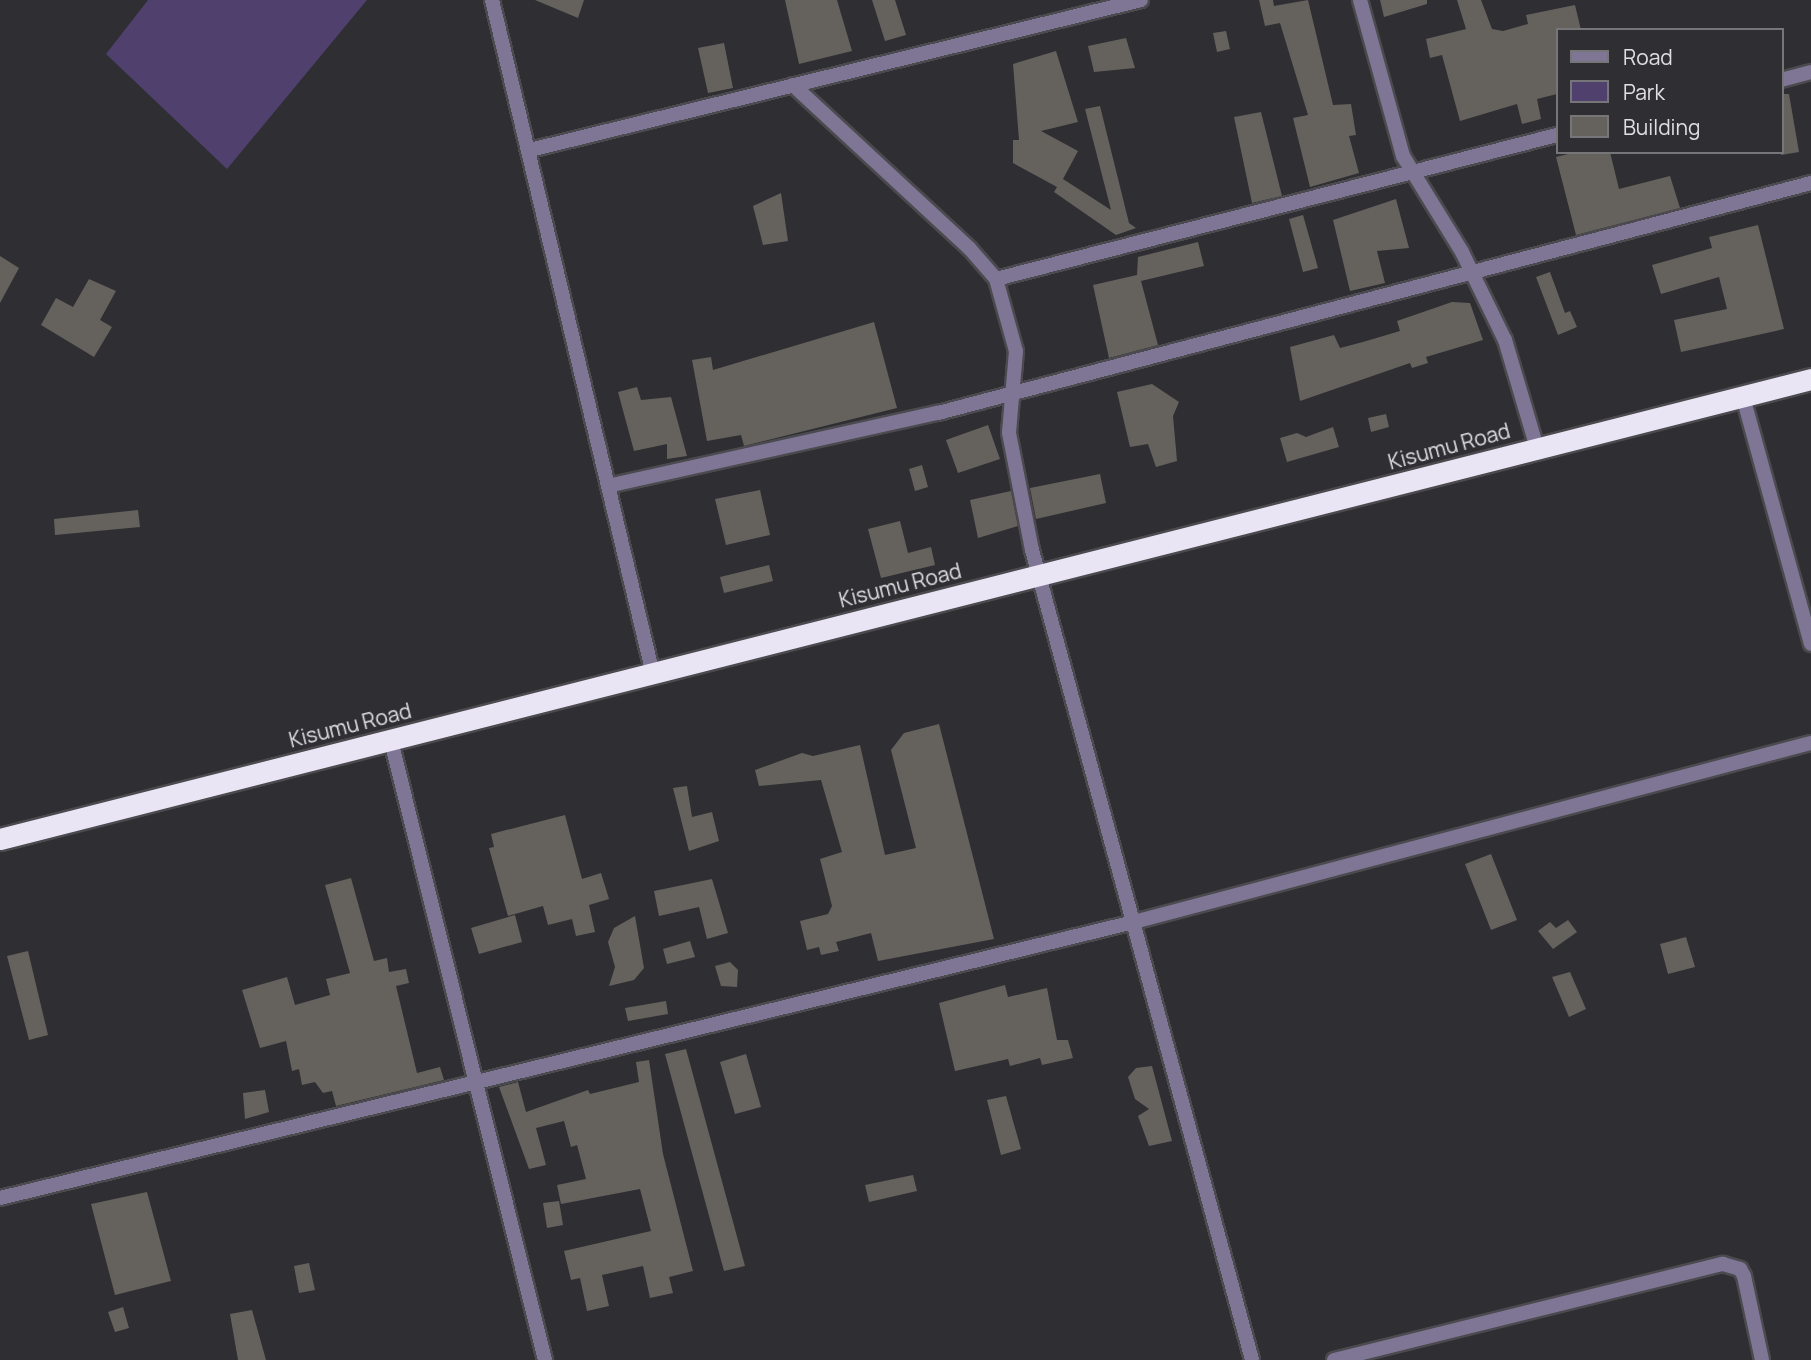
<!DOCTYPE html>
<html>
<head>
<meta charset="utf-8">
<style>
	body { margin:0 }
	#map { position:relative; width:1811px; height:1360px; overflow:hidden; background:#2f2e32; font-family:Manrope,sans-serif }
	div>[style] { position:absolute }
	.green>* { inset:0; background:#4f406e }
	.building>* { inset:0; background:#65625e }
	.roads { filter:drop-shadow(2px 0 #4b4a4e) drop-shadow(-2px 0 #4b4a4e) drop-shadow(0 2px #4b4a4e) drop-shadow(0 -2px #4b4a4e) }
	.street>* { height:14px; margin:-7px; padding:0 7px; transform-origin:7px; border-radius:7px; background:#7f7696 }
	.highway>* { height:21px; margin:-10.5px; padding:0 10.5px; transform-origin:10.5px; border-radius:10.5px; background:#eae5f5 }
	span { translate:-50% -50%; white-space:nowrap; text-align:center; line-height:1.15; -webkit-text-stroke:5px #2f2e32; paint-order:stroke }
	.street-label { font-size:21px; color:#e0dfe1 }
	.legend { position:absolute; left:1556px; top:28px; width:228px; height:126px; box-sizing:border-box; background:#2f2e32; border:2px solid #767578; margin:0; padding:9px 12px; list-style:none; font-size:21px; color:#e0dfe1 }
	.legend li { display:flex; align-items:center; gap:14px; height:35px }
	.legend b { width:35px; border:2px solid #767578 }
</style>
</head>
<body>
<div id="map">
	<div class="green">
		<div style="clip-path:polygon(148px 0,367px 0,227px 169px,106px 54px)"></div>
	</div>
	<div class="building">
		<div style="clip-path:polygon(535px 0,584px 0,578px 18px)"></div>
		<div style="clip-path:polygon(785px 0,837px 0,852px 51px,799px 64px)"></div>
		<div style="clip-path:polygon(872px 0,895px 0,906px 35px,885px 41px)"></div>
		<div style="clip-path:polygon(1259px 0,1273px 0,1274px 6px,1308px 0,1333px 105px,1351px 104px,1356px 135px,1349px 136px,1359px 173px,1310px 187px,1293px 118px,1308px 115px,1280px 23px,1265px 26px)"></div>
		<div style="clip-path:polygon(1380px 0,1427px 0,1427px 4px,1384px 17px)"></div>
		<div style="clip-path:polygon(1457px 0,1481px 0,1492px 29px,1503px 31px,1528px 24px,1526px 15px,1575px 5px,1581px 30px,1557px 30px,1557px 94px,1537px 99px,1541px 119px,1522px 124px,1517px 104px,1460px 121px,1442px 55px,1430px 58px,1426px 39px,1466px 29px)"></div>
		<div style="clip-path:polygon(1226px 31px,1230px 49px,1217px 52px,1213px 33px)"></div>
		<div style="clip-path:polygon(1126px 38px,1135px 68px,1094px 72px,1088px 46px)"></div>
		<div style="clip-path:polygon(724px 43px,733px 88px,708px 93px,698px 48px)"></div>
		<div style="clip-path:polygon(1056px 51px,1078px 122px,1041px 131px,1078px 151px,1063px 179px,1111px 210px,1085px 109px,1100px 106px,1129px 223px,1136px 228px,1116px 235px,1054px 192px,1057px 187px,1013px 163px,1013px 140px,1019px 140px,1013px 64px)"></div>
		<div style="clip-path:polygon(1781px 94px,1789px 94px,1799px 152px,1781px 155px)"></div>
		<div style="clip-path:polygon(1261px 112px,1282px 196px,1252px 203px,1234px 117px)"></div>
		<div style="clip-path:polygon(1576px 152px,1610px 152px,1619px 189px,1670px 176px,1680px 208px,1576px 235px,1556px 157px)"></div>
		<div style="clip-path:polygon(781px 193px,788px 241px,763px 245px,753px 206px)"></div>
		<div style="clip-path:polygon(1396px 199px,1409px 248px,1377px 251px,1385px 283px,1350px 291px,1333px 220px)"></div>
		<div style="clip-path:polygon(1303px 215px,1318px 268px,1303px 272px,1289px 219px)"></div>
		<div style="clip-path:polygon(1758px 225px,1784px 329px,1681px 352px,1674px 320px,1727px 309px,1719px 277px,1661px 294px,1652px 265px,1712px 248px,1709px 237px)"></div>
		<div style="clip-path:polygon(1198px 242px,1204px 266px,1141px 281px,1158px 345px,1109px 358px,1093px 285px,1137px 275px,1138px 257px)"></div>
		<div style="clip-path:polygon(0 256px,19px 268px,0 303px)"></div>
		<div style="clip-path:polygon(1550px 272px,1565px 313px,1570px 311px,1577px 327px,1558px 335px,1536px 277px)"></div>
		<div style="clip-path:polygon(89px 279px,116px 291px,100px 320px,112px 327px,94px 357px,41px 325px,56px 298px,73px 307px)"></div>
		<div style="clip-path:polygon(1452px 302px,1470px 303px,1483px 340px,1426px 357px,1428px 363px,1412px 368px,1410px 363px,1300px 401px,1290px 347px,1334px 335px,1340px 348px,1363px 342px,1400px 331px,1397px 321px)"></div>
		<div style="clip-path:polygon(874px 322px,897px 408px,744px 446px,741px 435px,707px 441px,692px 360px,711px 357px,713px 370px)"></div>
		<div style="clip-path:polygon(1152px 384px,1179px 402px,1173px 416px,1177px 461px,1156px 467px,1148px 444px,1130px 447px,1117px 392px)"></div>
		<div style="clip-path:polygon(637px 387px,641px 400px,671px 397px,687px 456px,667px 459px,667px 444px,634px 451px,618px 392px)"></div>
		<div style="clip-path:polygon(1386px 414px,1389px 427px,1371px 432px,1368px 418px)"></div>
		<div style="clip-path:polygon(988px 425px,1000px 459px,958px 473px,946px 440px)"></div>
		<div style="clip-path:polygon(1333px 427px,1339px 447px,1287px 462px,1280px 438px,1297px 433px,1306px 437px)"></div>
		<div style="clip-path:polygon(922px 465px,928px 487px,915px 491px,909px 469px)"></div>
		<div style="clip-path:polygon(1100px 474px,1106px 503px,1036px 519px,1030px 488px)"></div>
		<div style="clip-path:polygon(760px 490px,770px 535px,726px 545px,715px 499px)"></div>
		<div style="clip-path:polygon(1011px 491px,1018px 526px,978px 538px,970px 500px)"></div>
		<div style="clip-path:polygon(138px 510px,140px 527px,55px 535px,54px 519px)"></div>
		<div style="clip-path:polygon(900px 521px,908px 553px,931px 547px,935px 565px,881px 578px,868px 529px)"></div>
		<div style="clip-path:polygon(769px 565px,773px 581px,724px 593px,720px 577px)"></div>
		<div style="clip-path:polygon(939px 724px,994px 939px,878px 961px,871px 933px,836px 942px,839px 951px,821px 955px,819px 947px,807px 950px,800px 921px,828px 914px,832px 906px,820px 859px,842px 852px,821px 780px,759px 786px,755px 770px,802px 753px,813px 756px,860px 745px,885px 855px,916px 848px,891px 750px,904px 733px)"></div>
		<div style="clip-path:polygon(687px 786px,692px 817px,712px 812px,719px 841px,689px 851px,673px 788px)"></div>
		<div style="clip-path:polygon(565px 815px,582px 879px,601px 873px,609px 899px,589px 905px,595px 932px,576px 936px,572px 919px,548px 925px,543px 906px,508px 916px,489px 848px,494px 847px,491px 834px)"></div>
		<div style="clip-path:polygon(1491px 854px,1517px 920px,1491px 930px,1465px 864px)"></div>
		<div style="clip-path:polygon(351px 878px,374px 961px,387px 958px,389px 972px,406px 969px,409px 983px,396px 986px,417px 1073px,440px 1067px,444px 1080px,336px 1106px,332px 1091px,323px 1093px,315px 1082px,302px 1085px,299px 1069px,292px 1071px,286px 1041px,260px 1048px,242px 990px,287px 977px,295px 1005px,330px 995px,326px 979px,350px 973px,325px 885px)"></div>
		<div style="clip-path:polygon(712px 879px,728px 933px,707px 939px,699px 907px,659px 916px,654px 891px)"></div>
		<div style="clip-path:polygon(515px 915px,522px 942px,479px 954px,471px 928px)"></div>
		<div style="clip-path:polygon(635px 916px,644px 968px,634px 980px,609px 986px,615px 967px,608px 942px,614px 928px)"></div>
		<div style="clip-path:polygon(1568px 920px,1577px 932px,1553px 949px,1538px 931px,1550px 922px,1556px 928px)"></div>
		<div style="clip-path:polygon(1686px 937px,1695px 967px,1668px 974px,1660px 944px)"></div>
		<div style="clip-path:polygon(690px 941px,695px 957px,667px 964px,663px 949px)"></div>
		<div style="clip-path:polygon(28px 951px,48px 1035px,29px 1040px,7px 956px)"></div>
		<div style="clip-path:polygon(730px 962px,738px 970px,737px 987px,721px 986px,715px 966px)"></div>
		<div style="clip-path:polygon(1570px 972px,1586px 1009px,1569px 1017px,1552px 977px)"></div>
		<div style="clip-path:polygon(1005px 985px,1008px 997px,1047px 988px,1057px 1040px,1068px 1040px,1073px 1058px,1042px 1065px,1040px 1058px,1010px 1066px,1008px 1059px,955px 1071px,939px 1003px)"></div>
		<div style="clip-path:polygon(666px 1001px,668px 1014px,628px 1021px,625px 1008px)"></div>
		<div style="clip-path:polygon(686px 1049px,745px 1266px,724px 1271px,665px 1054px)"></div>
		<div style="clip-path:polygon(746px 1054px,761px 1107px,735px 1114px,720px 1062px)"></div>
		<div style="clip-path:polygon(649px 1060px,663px 1154px,693px 1271px,669px 1277px,673px 1293px,650px 1298px,643px 1266px,602px 1275px,609px 1306px,587px 1311px,580px 1278px,571px 1280px,564px 1251px,651px 1231px,640px 1189px,561px 1204px,557px 1185px,586px 1179px,577px 1145px,571px 1147px,564px 1121px,536px 1128px,546px 1165px,529px 1169px,499px 1087px,518px 1082px,526px 1112px,588px 1090px,590px 1094px,639px 1082px,636px 1062px)"></div>
		<div style="clip-path:polygon(1152px 1066px,1172px 1141px,1149px 1146px,1138px 1116px,1149px 1109px,1135px 1099px,1128px 1077px,1136px 1068px)"></div>
		<div style="clip-path:polygon(265px 1090px,269px 1112px,245px 1119px,243px 1093px)"></div>
		<div style="clip-path:polygon(1006px 1096px,1021px 1149px,1001px 1155px,987px 1100px)"></div>
		<div style="clip-path:polygon(913px 1175px,917px 1191px,869px 1202px,865px 1185px)"></div>
		<div style="clip-path:polygon(147px 1192px,171px 1281px,115px 1295px,91px 1204px)"></div>
		<div style="clip-path:polygon(559px 1201px,563px 1225px,547px 1228px,543px 1203px)"></div>
		<div style="clip-path:polygon(309px 1263px,315px 1290px,299px 1293px,294px 1266px)"></div>
		<div style="clip-path:polygon(123px 1307px,129px 1328px,115px 1332px,108px 1312px)"></div>
		<div style="clip-path:polygon(252px 1310px,266px 1360px,238px 1360px,230px 1314px)"></div>
	</div>
	<div class="roads">
		<div class="street">
			<div style="left:492px;top:0;width:689px;rotate:76.57deg"></div>
			<div style="left:1360px;top:0;width:162px;rotate:74.6deg"></div>
			<div style="left:1403px;top:156px;width:113px;rotate:58.4deg"></div>
			<div style="left:1462px;top:252px;width:98px;rotate:64deg"></div>
			<div style="left:1505px;top:340px;width:113px;rotate:73.5deg"></div>
			<div style="left:1781px;top:80px;width:31px;rotate:-15deg"></div>
			<div style="left:793px;top:85px;width:241px;rotate:42.8deg"></div>
			<div style="left:970px;top:249px;width:40px;rotate:49deg"></div>
			<div style="left:996px;top:279px;width:75px;rotate:74.5deg"></div>
			<div style="left:1016px;top:351px;width:82px;rotate:94.9deg"></div>
			<div style="left:1009px;top:433px;width:119px;rotate:78.9deg"></div>
			<div style="left:1032px;top:550px;width:839px;rotate:74.8deg"></div>
			<div style="left:530px;top:150px;width:629px;rotate:-13.79deg"></div>
			<div style="left:996px;top:279px;width:579px;rotate:-14.4deg"></div>
			<div style="left:1743px;top:397px;width:256px;rotate:74.6deg"></div>
			<div style="left:612px;top:485px;width:334px;rotate:-12.5deg"></div>
			<div style="left:938px;top:413px;width:903px;rotate:-14.76deg"></div>
			<div style="left:391px;top:741px;width:638px;rotate:76.03deg"></div>
			<div style="left:0;top:1198px;width:1163px;rotate:-13.68deg"></div>
			<div style="left:1130px;top:923px;width:704px;rotate:-14.81deg"></div>
			<div style="left:1334px;top:1360px;width:401px;rotate:-13.9deg"></div>
			<div style="left:1723px;top:1264px;width:18px;rotate:16deg"></div>
			<div style="left:1740px;top:1269px;width:8px;rotate:60deg"></div>
			<div style="left:1744px;top:1276px;width:86px;rotate:77.9deg"></div>
		</div>
		<div class="highway">
			<div style="left:0;top:839px;width:1869px;rotate:-14.25deg"></div>
		</div>
	</div>
	<div class="street-label">
		<span style="left:1449px;top:446px;rotate:-15deg">Kisumu Road</span>
		<span style="left:900px;top:585px;rotate:-14deg">Kisumu Road</span>
		<span style="left:350px;top:725px;rotate:-14deg">Kisumu Road</span>
	</div>
	<ul class="legend">
	<li><b style="height:9px;background:#7f7696"></b>Road</li>
	<li><b style="height:19px;background:#4f406e"></b>Park</li>
	<li><b style="height:19px;background:#65625e"></b>Building</li>
	</ul>
</div>
</body>
</html>
